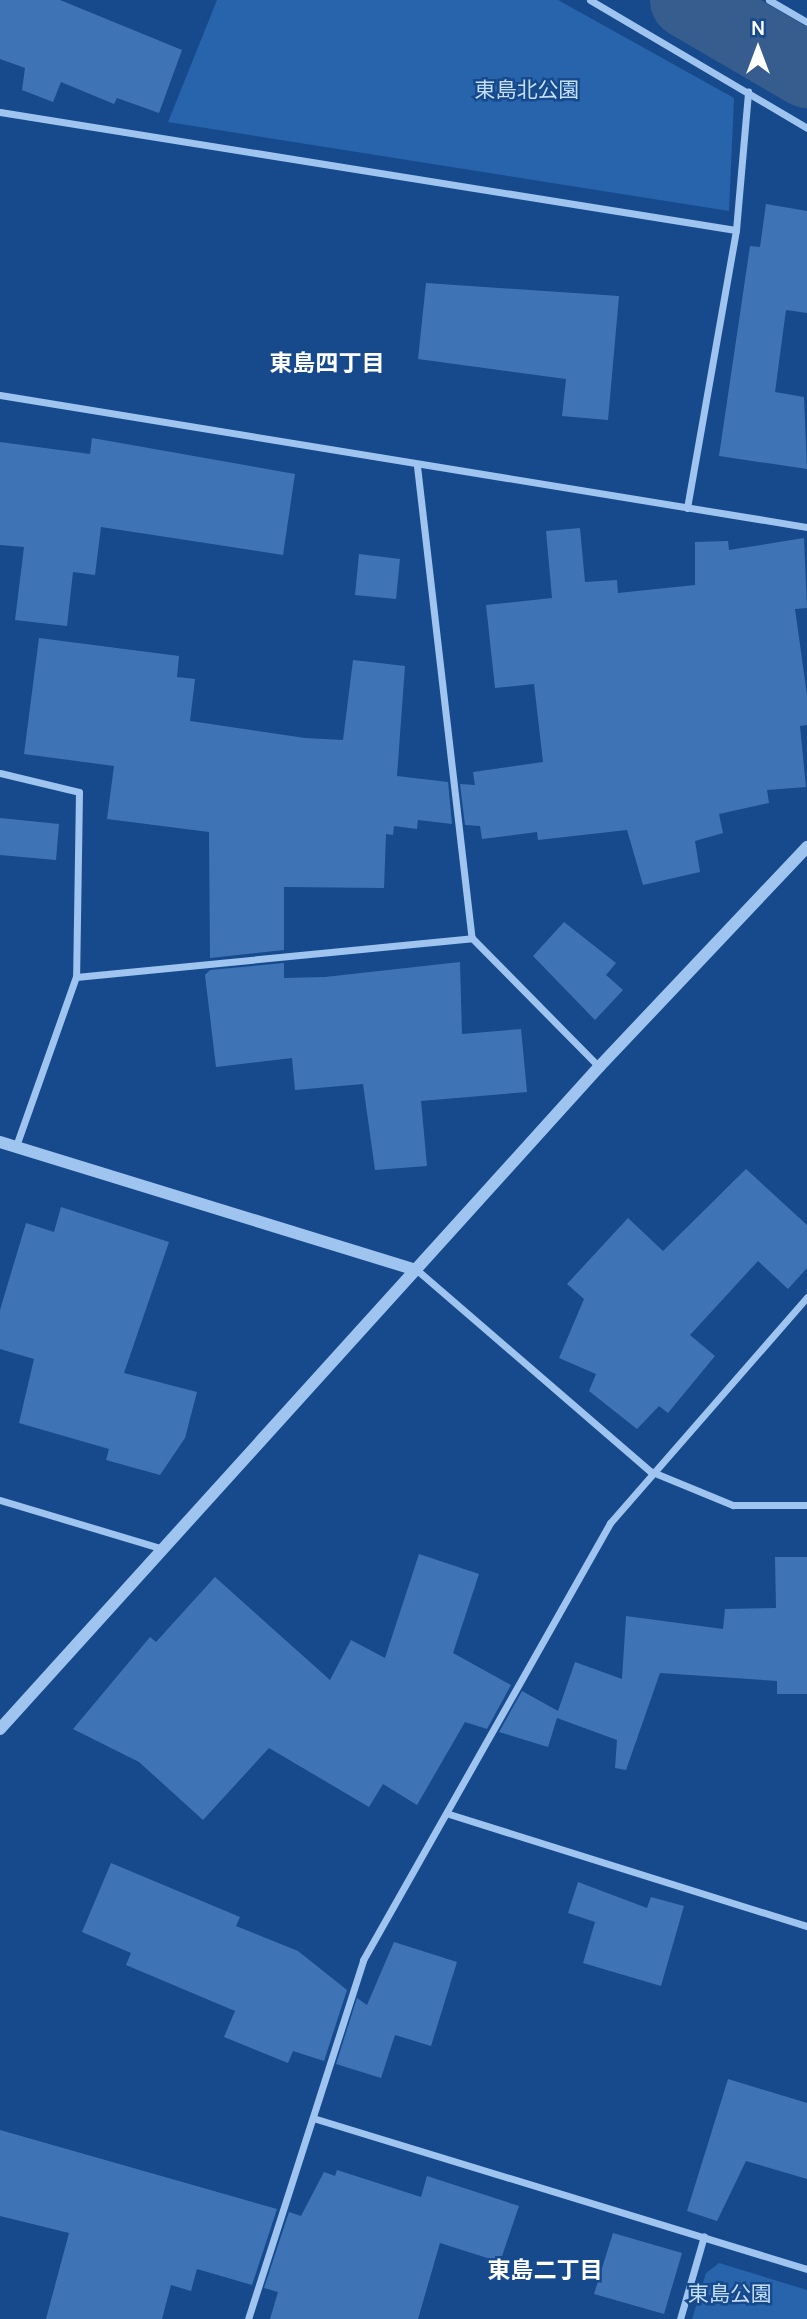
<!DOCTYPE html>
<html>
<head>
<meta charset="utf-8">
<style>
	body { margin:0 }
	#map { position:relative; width:807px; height:2319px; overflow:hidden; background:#164a8c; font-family:Manrope,"Noto Sans JP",sans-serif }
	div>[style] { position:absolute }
	.green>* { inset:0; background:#2864ab }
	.river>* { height:75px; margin:-37.5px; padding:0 37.5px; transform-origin:37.5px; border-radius:37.5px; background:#375d8e }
	.building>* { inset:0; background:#3e74b5 }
	.minor>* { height:7px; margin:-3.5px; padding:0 3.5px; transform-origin:3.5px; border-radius:3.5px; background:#9fc4ef }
	.tertiary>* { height:12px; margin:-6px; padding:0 6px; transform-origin:6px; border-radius:6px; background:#9fc4ef }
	span { translate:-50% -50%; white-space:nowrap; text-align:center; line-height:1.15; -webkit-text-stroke:5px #164a8c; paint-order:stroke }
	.park-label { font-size:21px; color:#c5defb }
	.neighbourhood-label { font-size:23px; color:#fff; font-weight:700 }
	.north { position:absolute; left:723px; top:14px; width:70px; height:70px; -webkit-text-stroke:5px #164a8c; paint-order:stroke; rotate:0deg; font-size:19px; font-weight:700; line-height:28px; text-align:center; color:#fff }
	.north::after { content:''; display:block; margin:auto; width:24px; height:32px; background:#fff; clip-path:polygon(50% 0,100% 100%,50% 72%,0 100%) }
</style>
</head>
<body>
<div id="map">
	<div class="green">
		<div style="clip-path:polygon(217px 0,558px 0,734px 98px,729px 211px,168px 122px)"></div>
		<div style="clip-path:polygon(719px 2263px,807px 2290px,807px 2319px,692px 2319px,706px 2273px)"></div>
	</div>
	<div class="river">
		<div style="left:687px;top:0;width:139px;rotate:30.3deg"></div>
	</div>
	<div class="building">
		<div style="clip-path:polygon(0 0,60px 0,182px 50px,159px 113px,117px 98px,114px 104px,61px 82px,53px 102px,22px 90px,25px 68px,0 59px)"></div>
		<div style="clip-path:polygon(766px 204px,807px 211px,807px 313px,786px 310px,775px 392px,804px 397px,807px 469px,719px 456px,750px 246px,760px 247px)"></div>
		<div style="clip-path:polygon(426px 283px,619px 296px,608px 420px,562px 416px,566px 379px,418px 359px)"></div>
		<div style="clip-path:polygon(92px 438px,295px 474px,283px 555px,101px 527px,95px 575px,73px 572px,67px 626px,15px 620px,24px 547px,0 545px,0 442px,90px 454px)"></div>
		<div style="clip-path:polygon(580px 528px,585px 582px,617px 580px,618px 593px,695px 585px,695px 542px,728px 541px,729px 550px,804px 538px,807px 608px,795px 609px,807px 695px,807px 725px,800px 726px,806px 787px,767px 790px,769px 803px,719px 814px,723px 833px,695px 841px,700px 872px,643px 885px,627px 830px,538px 840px,537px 832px,482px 839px,480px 826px,465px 825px,460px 784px,475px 785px,473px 772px,543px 762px,534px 684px,495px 688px,486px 605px,552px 598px,546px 531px)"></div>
		<div style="clip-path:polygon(359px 554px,400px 559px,396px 599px,355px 595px)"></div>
		<div style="clip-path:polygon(39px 638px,179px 656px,177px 677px,195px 679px,190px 721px,305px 738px,343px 740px,353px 660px,405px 666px,397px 776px,448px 782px,452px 824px,418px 820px,417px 829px,394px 826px,393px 835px,386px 834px,384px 888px,284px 887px,284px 950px,210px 958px,209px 832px,107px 819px,114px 766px,24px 754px)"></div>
		<div style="clip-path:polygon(0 818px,59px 824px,56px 860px,0 855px)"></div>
		<div style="clip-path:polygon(564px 922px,616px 963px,606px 975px,623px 990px,595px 1020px,533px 956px)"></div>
		<div style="clip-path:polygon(460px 962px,462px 1034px,521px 1029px,527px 1092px,421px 1101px,427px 1166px,375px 1170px,363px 1084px,295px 1090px,292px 1058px,216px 1067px,205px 975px,210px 970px,284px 963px,284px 978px,325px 977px)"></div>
		<div style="clip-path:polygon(746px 1169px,807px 1225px,807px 1268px,788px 1289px,758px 1261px,690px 1335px,715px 1356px,668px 1413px,659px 1406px,637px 1429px,589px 1391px,596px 1374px,559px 1358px,584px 1299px,567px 1284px,628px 1218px,663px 1251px)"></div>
		<div style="clip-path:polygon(61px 1207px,169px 1242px,124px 1373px,197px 1392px,185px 1438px,160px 1475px,106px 1460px,109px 1449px,19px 1423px,34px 1359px,0 1349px,0 1310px,26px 1223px,54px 1232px)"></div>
		<div style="clip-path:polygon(419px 1554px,479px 1574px,453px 1653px,511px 1685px,487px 1729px,465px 1722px,417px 1805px,383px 1784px,369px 1807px,269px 1748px,203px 1820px,139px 1762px,73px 1729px,150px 1637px,156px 1642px,215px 1577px,330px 1680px,351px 1640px,385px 1658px)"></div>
		<div style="clip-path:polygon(775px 1557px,807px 1557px,807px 1694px,777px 1694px,777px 1681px,660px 1673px,626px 1770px,615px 1768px,617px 1740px,557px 1718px,548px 1747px,499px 1732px,522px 1691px,558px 1711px,575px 1662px,622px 1679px,626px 1616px,723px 1629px,725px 1609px,776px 1608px)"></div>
		<div style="clip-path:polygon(111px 1863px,240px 1917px,236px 1926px,298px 1951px,347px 1990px,324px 2061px,293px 2051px,288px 2063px,224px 2037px,235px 2011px,126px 1965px,131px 1953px,82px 1932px)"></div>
		<div style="clip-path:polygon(578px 1882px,647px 1908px,651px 1897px,684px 1906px,661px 1986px,583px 1963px,595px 1922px,568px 1913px)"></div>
		<div style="clip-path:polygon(394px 1942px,457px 1962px,431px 2046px,395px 2035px,381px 2078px,336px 2064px,357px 1998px,367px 2005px)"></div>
		<div style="clip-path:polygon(728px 2079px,807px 2103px,807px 2179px,746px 2161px,717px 2221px,687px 2211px)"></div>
		<div style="clip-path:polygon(0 2130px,277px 2209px,252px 2285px,197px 2269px,191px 2291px,171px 2285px,162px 2319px,46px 2319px,69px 2233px,0 2216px)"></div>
		<div style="clip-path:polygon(337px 2170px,421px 2197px,427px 2176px,519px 2206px,500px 2262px,440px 2243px,418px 2319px,270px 2319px,278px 2292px,264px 2288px,289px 2212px,301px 2216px,324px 2172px,335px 2176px)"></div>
		<div style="clip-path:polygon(613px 2233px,682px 2253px,664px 2314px,594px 2294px)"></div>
	</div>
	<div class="minor">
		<div style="left:590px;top:0;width:252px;rotate:30.5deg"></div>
		<div style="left:769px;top:0;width:44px;rotate:30.1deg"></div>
		<div style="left:0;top:112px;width:745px;rotate:9.11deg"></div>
		<div style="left:0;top:395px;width:818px;rotate:9.29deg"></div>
		<div style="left:417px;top:466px;width:475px;rotate:83.4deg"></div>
		<div style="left:687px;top:508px;width:282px;rotate:-80deg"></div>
		<div style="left:736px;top:230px;width:139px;rotate:-85deg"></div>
		<div style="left:0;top:773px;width:81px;rotate:13.5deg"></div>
		<div style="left:79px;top:792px;width:185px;rotate:90.9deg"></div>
		<div style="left:16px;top:1146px;width:179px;rotate:-70.5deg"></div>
		<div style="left:76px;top:977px;width:398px;rotate:-5.6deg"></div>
		<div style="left:472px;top:938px;width:181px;rotate:45.4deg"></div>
		<div style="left:417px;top:1270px;width:308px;rotate:40.8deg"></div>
		<div style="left:650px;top:1471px;width:90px;rotate:22.3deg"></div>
		<div style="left:733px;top:1505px;width:74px"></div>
		<div style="left:0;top:1500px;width:170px;rotate:16.7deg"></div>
		<div style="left:449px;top:1814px;width:375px;rotate:17.4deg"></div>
		<div style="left:313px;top:2118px;width:517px;rotate:17deg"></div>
		<div style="left:248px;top:2319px;width:377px;rotate:-72.2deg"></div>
		<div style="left:363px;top:1960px;width:502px;rotate:-60.52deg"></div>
		<div style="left:610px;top:1523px;width:300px;rotate:-48.9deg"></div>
		<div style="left:680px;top:2319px;width:86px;rotate:-73.9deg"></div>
	</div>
	<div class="tertiary">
		<div style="left:0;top:1142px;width:436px;rotate:17.1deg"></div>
		<div style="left:0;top:1729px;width:893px;rotate:-47.86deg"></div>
		<div style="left:599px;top:1067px;width:303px;rotate:-46.6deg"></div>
	</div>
	<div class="park-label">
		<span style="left:527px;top:89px">東島北公園</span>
		<span style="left:730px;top:2293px">東島公園</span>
	</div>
	<div class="neighbourhood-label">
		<span style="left:327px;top:362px">東島四丁目</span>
		<span style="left:545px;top:2269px">東島二丁目</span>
	</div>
	<div class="north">N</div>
</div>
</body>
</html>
